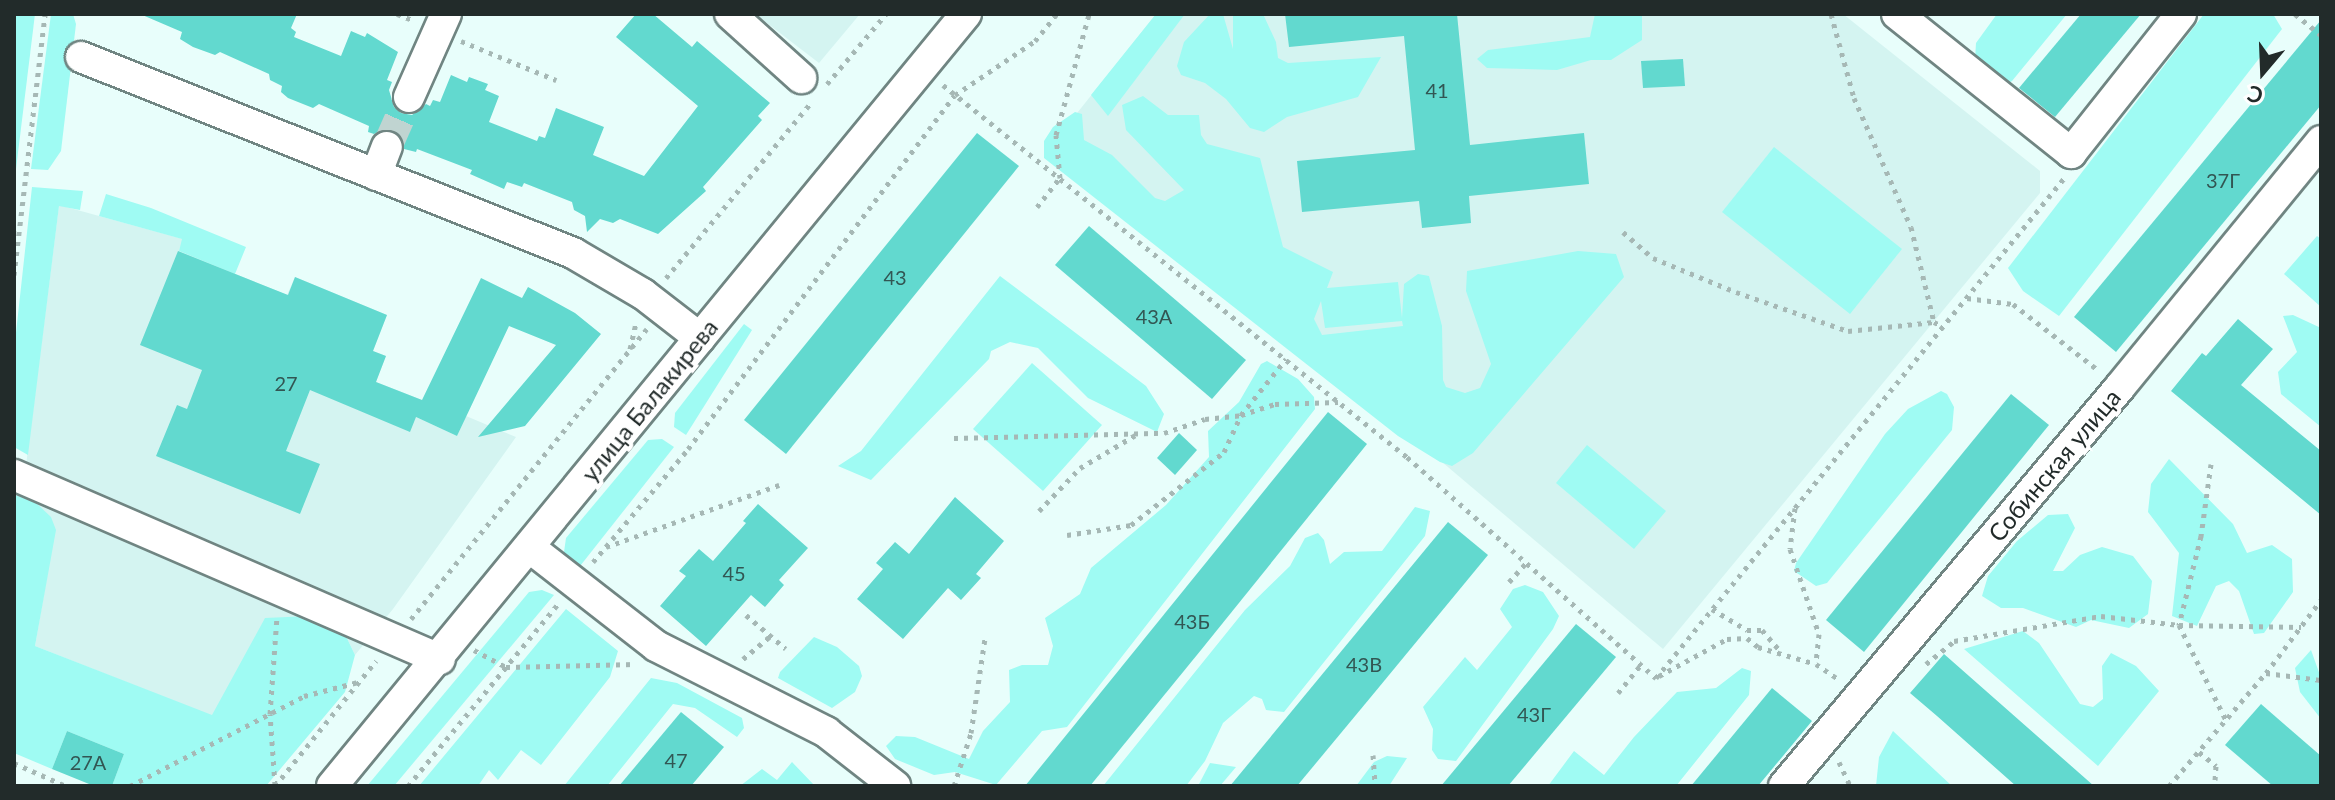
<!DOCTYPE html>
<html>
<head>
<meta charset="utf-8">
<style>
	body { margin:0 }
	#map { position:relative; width:2335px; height:800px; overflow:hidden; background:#e8fefb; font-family:Lato,sans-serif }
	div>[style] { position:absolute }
	.built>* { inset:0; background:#d4f4f1 }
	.green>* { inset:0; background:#9ffbf3 }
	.building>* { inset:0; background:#62d9cf }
	.minor-tunnel>* { height:30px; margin-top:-15px; transform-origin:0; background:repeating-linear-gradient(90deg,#c0d4d1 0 30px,transparent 0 45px) }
	.path>* { height:5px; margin-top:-2.5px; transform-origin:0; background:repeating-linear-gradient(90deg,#a6b8b5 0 4px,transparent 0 10px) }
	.roads { filter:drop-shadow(2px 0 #708582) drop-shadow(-2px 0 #708582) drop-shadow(0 2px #708582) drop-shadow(0 -2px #708582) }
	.minor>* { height:30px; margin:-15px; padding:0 15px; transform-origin:15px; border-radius:15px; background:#fff }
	span { translate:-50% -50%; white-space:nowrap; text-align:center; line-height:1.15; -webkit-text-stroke:8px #fff; paint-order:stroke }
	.number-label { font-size:20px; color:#325653 }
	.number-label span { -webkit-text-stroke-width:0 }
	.street-label { font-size:24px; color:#222b2a }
	.frame { position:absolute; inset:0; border:16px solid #222b2a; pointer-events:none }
	.north { position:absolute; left:2223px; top:32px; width:80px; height:80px; -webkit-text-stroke:6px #fff; paint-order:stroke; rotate:199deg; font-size:22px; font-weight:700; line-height:32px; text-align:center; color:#222b2a }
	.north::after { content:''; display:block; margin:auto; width:28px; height:36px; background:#222b2a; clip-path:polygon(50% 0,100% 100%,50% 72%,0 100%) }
</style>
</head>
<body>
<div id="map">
	<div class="built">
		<div style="clip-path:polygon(755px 14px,860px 14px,819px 63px)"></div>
		<div style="clip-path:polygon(1156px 14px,1843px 14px,2040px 171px,2040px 193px,1663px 649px,1058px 137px)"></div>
		<div style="clip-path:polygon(59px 205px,183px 239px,179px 251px,287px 295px,295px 277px,387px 315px,373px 351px,386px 356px,376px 382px,422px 400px,416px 417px,457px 436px,466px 416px,516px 437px,393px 609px,355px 655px,344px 632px,212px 716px,35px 646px,55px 530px,33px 500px,22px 497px)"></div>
	</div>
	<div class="green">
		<div style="clip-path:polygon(14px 14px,35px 14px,16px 169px,14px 168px)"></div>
		<div style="clip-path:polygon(51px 14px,73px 14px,76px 24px,61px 151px,48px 170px,31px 169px)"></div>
		<div style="clip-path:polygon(1156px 14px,1185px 14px,1108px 116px,1091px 95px)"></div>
		<div style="clip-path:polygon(1210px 14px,1223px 14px,1233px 49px,1233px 14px,1263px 14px,1276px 42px,1278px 58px,1288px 63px,1381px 57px,1358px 97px,1287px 117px,1264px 132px,1250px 128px,1226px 99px,1205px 83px,1181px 75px,1177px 66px,1184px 42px)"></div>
		<div style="clip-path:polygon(1595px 14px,1642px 14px,1642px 40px,1611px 60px,1591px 60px,1557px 70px,1487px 68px,1477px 59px,1488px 50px,1590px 37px)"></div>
		<div style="clip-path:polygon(1997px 14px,2067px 14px,2012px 81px,2001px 87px,1975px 60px,1976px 43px)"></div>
		<div style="clip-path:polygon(2204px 14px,2273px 14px,2282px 29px,2059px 316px,2023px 291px,2008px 268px)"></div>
		<div style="clip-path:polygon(evenodd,1143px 96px,1168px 115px,1199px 115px,1201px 135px,1207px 144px,1260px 158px,1283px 247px,1333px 272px,1327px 288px,1398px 282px,1402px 318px,1404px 284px,1418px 274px,1429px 276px,1442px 326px,1443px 380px,1446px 387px,1465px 393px,1480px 388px,1491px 364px,1466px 291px,1467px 271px,1578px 251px,1616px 254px,1624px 277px,1473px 453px,1452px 466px,1440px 462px,1398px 436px,1044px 158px,1044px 141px,1053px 127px,1075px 112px,1082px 114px,1084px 140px,1112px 155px,1155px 198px,1165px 201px,1184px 190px,1126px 130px,1122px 105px,1143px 96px,1321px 301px,1325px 328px,1402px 321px,1403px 326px,1322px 335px,1314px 319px,1321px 301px)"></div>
		<div style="clip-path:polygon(1774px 147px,1902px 249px,1850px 314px,1722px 212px)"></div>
		<div style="clip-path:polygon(32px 187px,83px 191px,80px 210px,59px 206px,28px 455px,14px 447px,14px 351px)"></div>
		<div style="clip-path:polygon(106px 194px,151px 208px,246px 247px,235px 274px,179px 251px,182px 239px,99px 216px)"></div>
		<div style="clip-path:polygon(2317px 236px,2321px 239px,2321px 307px,2284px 274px)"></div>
		<div style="clip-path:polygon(1000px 276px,1146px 386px,1164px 414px,1157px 432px,1088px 398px,1038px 348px,1010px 342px,991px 351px,989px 359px,871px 480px,838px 466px,861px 451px)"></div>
		<div style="clip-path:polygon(2293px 315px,2321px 328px,2321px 427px,2281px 394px,2278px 372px,2297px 352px,2283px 316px)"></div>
		<div style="clip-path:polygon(744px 324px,752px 330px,686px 435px,674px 427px,675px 413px)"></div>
		<div style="clip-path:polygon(1267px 361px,1298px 379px,1314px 397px,1315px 409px,1067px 727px,1042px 731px,996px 785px,955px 772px,934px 775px,895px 759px,886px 746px,896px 736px,915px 737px,969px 759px,983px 731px,1010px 702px,1009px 670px,1022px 665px,1048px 665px,1053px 646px,1045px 618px,1080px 594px,1091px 568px,1166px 505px,1209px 457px,1208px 431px,1239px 402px,1261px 364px)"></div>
		<div style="clip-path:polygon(1032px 363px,1102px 425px,1043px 491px,973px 429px)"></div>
		<div style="clip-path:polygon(1941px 391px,1947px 394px,1954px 407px,1952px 430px,1827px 583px,1816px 586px,1794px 571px,1796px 563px,1885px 434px,1908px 409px)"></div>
		<div style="clip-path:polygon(662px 439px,674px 447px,573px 575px,562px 566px,566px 538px,648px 440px)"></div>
		<div style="clip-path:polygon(1587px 445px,1666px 511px,1634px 549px,1556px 483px)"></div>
		<div style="clip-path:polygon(2169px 459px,2233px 524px,2247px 553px,2272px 545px,2292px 559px,2293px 592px,2264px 633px,2254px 634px,2239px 591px,2229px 581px,2216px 586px,2197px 626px,2172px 616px,2179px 553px,2148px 512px,2151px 484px)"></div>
		<div style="clip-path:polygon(14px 495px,33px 500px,51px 517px,56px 530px,35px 646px,212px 715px,265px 618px,310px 616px,344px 632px,355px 655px,345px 692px,266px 786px,112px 786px,124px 754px,67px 731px,52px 769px,14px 753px)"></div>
		<div style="clip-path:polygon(1415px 507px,1430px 511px,1425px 536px,1284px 712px,1266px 710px,1262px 699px,1254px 696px,1223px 723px,1205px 761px,1186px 786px,1103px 786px,1245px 610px,1290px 566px,1305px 538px,1318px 533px,1324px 540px,1330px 564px,1344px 552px,1382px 551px)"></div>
		<div style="clip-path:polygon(2068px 514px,2075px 528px,2053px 571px,2063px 571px,2080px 555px,2102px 547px,2133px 556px,2152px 581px,2148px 614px,2129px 628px,2091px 620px,2076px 627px,2023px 608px,2001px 608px,1982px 596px,1988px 576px,2017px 541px,2048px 515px)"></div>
		<div style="clip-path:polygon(1525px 585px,1543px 592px,1559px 616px,1553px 629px,1456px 761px,1438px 759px,1432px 750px,1433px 729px,1423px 707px,1465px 657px,1477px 670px,1512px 627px,1500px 609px,1513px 589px)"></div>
		<div style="clip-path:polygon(542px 590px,554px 595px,394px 786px,367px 786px,529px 592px)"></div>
		<div style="clip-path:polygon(566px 609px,618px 651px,610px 677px,541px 765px,521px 750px,498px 780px,489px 770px,478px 786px,419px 786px)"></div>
		<div style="clip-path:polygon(2023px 631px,2039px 643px,2080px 704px,2093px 707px,2103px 699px,2102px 666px,2111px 653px,2136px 666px,2159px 691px,2098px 766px,1964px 649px)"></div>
		<div style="clip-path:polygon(814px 637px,837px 647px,859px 666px,862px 676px,855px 692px,832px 708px,778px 678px,780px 672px)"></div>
		<div style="clip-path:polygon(2311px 650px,2321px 678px,2321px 719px,2300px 692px,2295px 668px)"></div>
		<div style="clip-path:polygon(1742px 668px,1751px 671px,1749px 695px,1676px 786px,1548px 786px,1574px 751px,1604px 775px,1634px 737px,1677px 692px,1716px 688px)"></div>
		<div style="clip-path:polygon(651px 678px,677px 683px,742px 718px,744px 728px,737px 737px,695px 708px,673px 704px,607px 786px,564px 786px)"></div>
		<div style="clip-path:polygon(1893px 731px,1952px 786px,1876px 786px,1879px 757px)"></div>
		<div style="clip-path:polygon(1387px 756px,1407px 758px,1389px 786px,1356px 786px,1374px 762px)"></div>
		<div style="clip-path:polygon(792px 762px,815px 786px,740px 786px,762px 769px,777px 780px)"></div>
		<div style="clip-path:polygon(1210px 763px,1236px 767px,1220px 786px,1198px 786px)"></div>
	</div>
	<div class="building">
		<div style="clip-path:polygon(140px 14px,297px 14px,291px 28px,296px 32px,294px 37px,341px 56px,351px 31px,365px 37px,367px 33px,398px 52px,387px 80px,392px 82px,389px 90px,394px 107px,401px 113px,412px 115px,426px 104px,430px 106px,433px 100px,440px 102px,451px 75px,467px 82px,469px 77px,488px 84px,485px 90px,499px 96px,489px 122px,537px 141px,539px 136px,545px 138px,556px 108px,604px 127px,593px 155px,644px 176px,698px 106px,616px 37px,636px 14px,653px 14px,692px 47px,697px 41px,770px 103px,758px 116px,762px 120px,703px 187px,706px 191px,658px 234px,620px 219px,613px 223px,600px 219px,587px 232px,585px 216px,574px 210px,572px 202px,524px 183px,522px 187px,507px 182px,504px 189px,470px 174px,472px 170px,417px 149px,416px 152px,404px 149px,401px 136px,394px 131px,384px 129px,374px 134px,368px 132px,369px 126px,319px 104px,313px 108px,288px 98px,281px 92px,282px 86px,270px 80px,269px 74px,220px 52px,215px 55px,193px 47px,180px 39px,182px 32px)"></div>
		<div style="clip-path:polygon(1285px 14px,1457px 14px,1470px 145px,1584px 133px,1589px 184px,1469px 196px,1471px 223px,1422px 228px,1419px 201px,1302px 212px,1297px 161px,1415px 150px,1404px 36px,1289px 47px)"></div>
		<div style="clip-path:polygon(2081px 14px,2141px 14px,2055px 117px,2019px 88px)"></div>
		<div style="clip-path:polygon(2321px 20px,2321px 105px,2116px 352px,2074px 317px)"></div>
		<div style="clip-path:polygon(1683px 59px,1685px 86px,1643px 88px,1641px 61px)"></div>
		<div style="clip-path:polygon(977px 133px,1019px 166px,786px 454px,744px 420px)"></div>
		<div style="clip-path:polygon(1089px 226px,1246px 360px,1212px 399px,1055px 265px)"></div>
		<div style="clip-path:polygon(178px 251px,288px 295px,295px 277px,387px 315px,373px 351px,386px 356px,376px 382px,422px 400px,481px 278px,522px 298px,528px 287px,575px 313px,601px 334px,525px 426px,478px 437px,556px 345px,509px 326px,457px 436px,416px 417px,410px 432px,310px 390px,286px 451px,320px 464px,300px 514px,156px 456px,177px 405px,187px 409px,202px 370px,140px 345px)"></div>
		<div style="clip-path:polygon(2238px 319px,2273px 349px,2241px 385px,2321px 451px,2321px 515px,2171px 391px,2202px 353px,2206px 356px)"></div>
		<div style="clip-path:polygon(2011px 394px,2049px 425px,1864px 652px,1826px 620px)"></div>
		<div style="clip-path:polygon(1328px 412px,1367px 444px,1201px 650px,1090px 786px,1025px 786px)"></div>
		<div style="clip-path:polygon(1179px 433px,1197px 450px,1175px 475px,1157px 458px)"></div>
		<div style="clip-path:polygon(955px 497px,1004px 541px,976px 574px,981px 578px,961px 600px,948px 588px,903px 639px,857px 599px,883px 569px,876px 563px,895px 542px,909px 554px)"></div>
		<div style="clip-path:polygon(758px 504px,808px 548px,779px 580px,784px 585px,765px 607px,751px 595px,706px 646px,660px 606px,686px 576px,679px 571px,699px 549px,713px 561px,746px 523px,743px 521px)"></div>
		<div style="clip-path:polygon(1448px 522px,1488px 555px,1375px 692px,1297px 786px,1230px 786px)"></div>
		<div style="clip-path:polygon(1576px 624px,1616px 657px,1508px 786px,1441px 786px)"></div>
		<div style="clip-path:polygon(1944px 654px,2094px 786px,2016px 786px,1937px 716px,1910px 693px)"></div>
		<div style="clip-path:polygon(1772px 688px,1812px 721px,1758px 786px,1691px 786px)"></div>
		<div style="clip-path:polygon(2261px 704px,2321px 756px,2321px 786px,2273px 786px,2225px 745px)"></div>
		<div style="clip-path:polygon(681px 712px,724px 747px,691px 786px,619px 786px)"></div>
		<div style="clip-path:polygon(67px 731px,124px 754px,112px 786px,94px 786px,52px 769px)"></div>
	</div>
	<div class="minor-tunnel">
		<div style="left:387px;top:147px;width:55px;rotate:-66.3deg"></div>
	</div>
	<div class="path">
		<div style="left:397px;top:14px;width:19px;rotate:21deg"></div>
		<div style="left:1831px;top:14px;width:87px;rotate:74.7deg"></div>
		<div style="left:1854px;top:98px;width:141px;rotate:66.2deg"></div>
		<div style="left:1911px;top:227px;width:98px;rotate:76.4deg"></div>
		<div style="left:2295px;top:14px;width:33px;rotate:39deg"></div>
		<div style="left:461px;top:41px;width:103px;rotate:22.3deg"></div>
		<div style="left:827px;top:84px;width:92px;rotate:-49.9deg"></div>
		<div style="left:943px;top:85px;width:595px;rotate:38.72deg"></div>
		<div style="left:1407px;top:457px;width:333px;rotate:41.6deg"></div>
		<div style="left:1656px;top:678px;width:647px;rotate:-50.77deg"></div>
		<div style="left:1037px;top:207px;width:37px;rotate:-52deg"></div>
		<div style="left:1060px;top:178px;width:43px;rotate:-95.3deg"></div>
		<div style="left:1056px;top:135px;width:125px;rotate:-74.7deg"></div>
		<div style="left:1623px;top:232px;width:40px;rotate:41deg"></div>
		<div style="left:1653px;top:258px;width:90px;rotate:22.3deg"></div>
		<div style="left:1736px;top:292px;width:119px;rotate:19.2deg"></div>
		<div style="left:1848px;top:331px;width:86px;rotate:-6deg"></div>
		<div style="left:1934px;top:322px;width:9px;rotate:27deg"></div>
		<div style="left:14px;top:275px;width:263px;rotate:-83.2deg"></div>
		<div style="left:666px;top:278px;width:226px;rotate:-50.4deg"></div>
		<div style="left:1967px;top:298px;width:46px;rotate:7.4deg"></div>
		<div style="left:2013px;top:304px;width:108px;rotate:37.8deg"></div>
		<div style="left:630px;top:349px;width:26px;rotate:-77deg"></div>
		<div style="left:954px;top:438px;width:210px;rotate:-1.4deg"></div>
		<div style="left:1164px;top:433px;width:43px;rotate:-18.9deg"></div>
		<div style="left:1205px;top:419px;width:36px;rotate:-6deg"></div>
		<div style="left:1241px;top:415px;width:36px;rotate:-18deg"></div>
		<div style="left:1275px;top:404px;width:63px;rotate:-1.8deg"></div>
		<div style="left:2211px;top:464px;width:73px;rotate:97.9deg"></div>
		<div style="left:2201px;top:536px;width:92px;rotate:103.9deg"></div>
		<div style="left:2179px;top:625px;width:106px;rotate:63.7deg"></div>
		<div style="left:1795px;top:508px;width:41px;rotate:97deg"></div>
		<div style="left:1790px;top:549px;width:90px;rotate:71.2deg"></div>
		<div style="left:1819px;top:634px;width:30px;rotate:96deg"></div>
		<div style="left:1039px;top:511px;width:59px;rotate:-46.4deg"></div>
		<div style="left:1080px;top:468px;width:69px;rotate:-30.7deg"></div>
		<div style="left:1067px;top:535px;width:65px;rotate:-8.9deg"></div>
		<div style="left:1131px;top:525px;width:118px;rotate:-38.1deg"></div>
		<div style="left:1224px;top:452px;width:41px;rotate:-65.3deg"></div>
		<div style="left:1241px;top:415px;width:72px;rotate:-51.2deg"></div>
		<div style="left:606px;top:547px;width:184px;rotate:-19.7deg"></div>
		<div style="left:593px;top:562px;width:148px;rotate:-49.9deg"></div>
		<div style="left:688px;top:449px;width:443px;rotate:-53deg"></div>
		<div style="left:955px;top:95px;width:97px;rotate:-34deg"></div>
		<div style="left:1035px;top:41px;width:35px;rotate:-51deg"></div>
		<div style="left:1509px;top:582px;width:25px;rotate:-48deg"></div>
		<div style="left:1712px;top:609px;width:41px;rotate:31deg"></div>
		<div style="left:1747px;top:630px;width:15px"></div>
		<div style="left:1762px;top:630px;width:29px;rotate:49deg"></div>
		<div style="left:746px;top:615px;width:52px;rotate:40.4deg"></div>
		<div style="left:411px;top:619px;width:374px;rotate:-50.9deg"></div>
		<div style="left:474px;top:650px;width:36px;rotate:28deg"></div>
		<div style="left:506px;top:667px;width:130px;rotate:-1.3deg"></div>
		<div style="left:743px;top:659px;width:35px;rotate:-40deg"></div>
		<div style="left:1926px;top:664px;width:36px;rotate:-39deg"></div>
		<div style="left:1954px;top:641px;width:149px;rotate:-9.7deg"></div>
		<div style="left:2101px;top:616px;width:79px;rotate:6.6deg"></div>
		<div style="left:2179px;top:625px;width:122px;rotate:0.9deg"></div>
		<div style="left:2266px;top:673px;width:55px;rotate:7.3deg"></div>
		<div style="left:1659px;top:676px;width:77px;rotate:-28.6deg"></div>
		<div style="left:1727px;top:639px;width:20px;rotate:-3deg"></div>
		<div style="left:1747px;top:638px;width:14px;rotate:39deg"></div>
		<div style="left:1758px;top:647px;width:60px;rotate:16.3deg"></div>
		<div style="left:1816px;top:664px;width:29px;rotate:34deg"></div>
		<div style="left:1618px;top:693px;width:36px;rotate:-51deg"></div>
		<div style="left:2199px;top:752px;width:22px;rotate:39deg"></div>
		<div style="left:2216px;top:766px;width:14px;rotate:94deg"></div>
		<div style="left:1373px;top:755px;width:31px;rotate:86deg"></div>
		<div style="left:1839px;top:762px;width:26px;rotate:65deg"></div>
		<div style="left:14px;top:763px;width:57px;rotate:23.9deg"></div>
		<div style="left:275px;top:785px;width:71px;rotate:-94deg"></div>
		<div style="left:270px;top:714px;width:98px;rotate:-85.9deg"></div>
		<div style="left:130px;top:786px;width:196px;rotate:-27.3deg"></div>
		<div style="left:304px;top:696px;width:56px;rotate:-14.5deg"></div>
		<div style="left:275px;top:786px;width:161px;rotate:-51.1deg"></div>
		<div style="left:408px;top:786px;width:236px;rotate:-50.5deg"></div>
		<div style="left:954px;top:786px;width:56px;rotate:-72.2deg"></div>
		<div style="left:971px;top:733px;width:96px;rotate:-81.6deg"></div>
		<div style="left:2169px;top:786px;width:149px;rotate:-49.4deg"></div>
		<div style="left:2266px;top:673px;width:91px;rotate:-53deg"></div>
	</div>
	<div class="roads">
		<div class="minor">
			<div style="left:730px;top:14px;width:96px;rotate:42deg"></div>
			<div style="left:1897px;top:14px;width:223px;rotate:38.6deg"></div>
			<div style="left:2071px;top:153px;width:177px;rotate:-51.6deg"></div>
			<div style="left:81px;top:57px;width:530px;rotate:21.72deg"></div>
			<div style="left:573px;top:253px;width:81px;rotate:30.4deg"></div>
			<div style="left:643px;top:294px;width:72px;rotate:37.7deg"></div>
			<div style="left:409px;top:97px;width:91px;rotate:-66deg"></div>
			<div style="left:376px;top:175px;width:30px;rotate:-69deg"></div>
			<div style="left:14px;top:475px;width:464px;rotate:23.4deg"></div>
			<div style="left:529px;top:547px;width:161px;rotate:37.9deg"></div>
			<div style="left:656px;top:646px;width:191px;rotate:26.8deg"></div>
			<div style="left:826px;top:732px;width:88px;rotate:38deg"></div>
			<div style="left:332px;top:786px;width:999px;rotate:-50.61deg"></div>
			<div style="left:1784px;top:786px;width:522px;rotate:-49.9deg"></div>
			<div style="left:2120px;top:387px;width:318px;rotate:-50.7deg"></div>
		</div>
	</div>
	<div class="number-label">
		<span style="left:1437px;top:90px">41</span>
		<span style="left:2223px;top:180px">37Г</span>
		<span style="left:895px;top:277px">43</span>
		<span style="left:1154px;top:316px">43А</span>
		<span style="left:286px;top:383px">27</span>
		<span style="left:734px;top:573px">45</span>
		<span style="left:1192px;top:621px">43Б</span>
		<span style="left:1364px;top:664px">43В</span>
		<span style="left:1534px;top:714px">43Г</span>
		<span style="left:676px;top:760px">47</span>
		<span style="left:88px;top:762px">27А</span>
	</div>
	<div class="street-label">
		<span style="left:649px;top:400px;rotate:-51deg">улица Балакирева</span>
		<span style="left:2054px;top:465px;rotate:-50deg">Собинская улица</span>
	</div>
	<div class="frame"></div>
	<div class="north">С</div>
</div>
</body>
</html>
